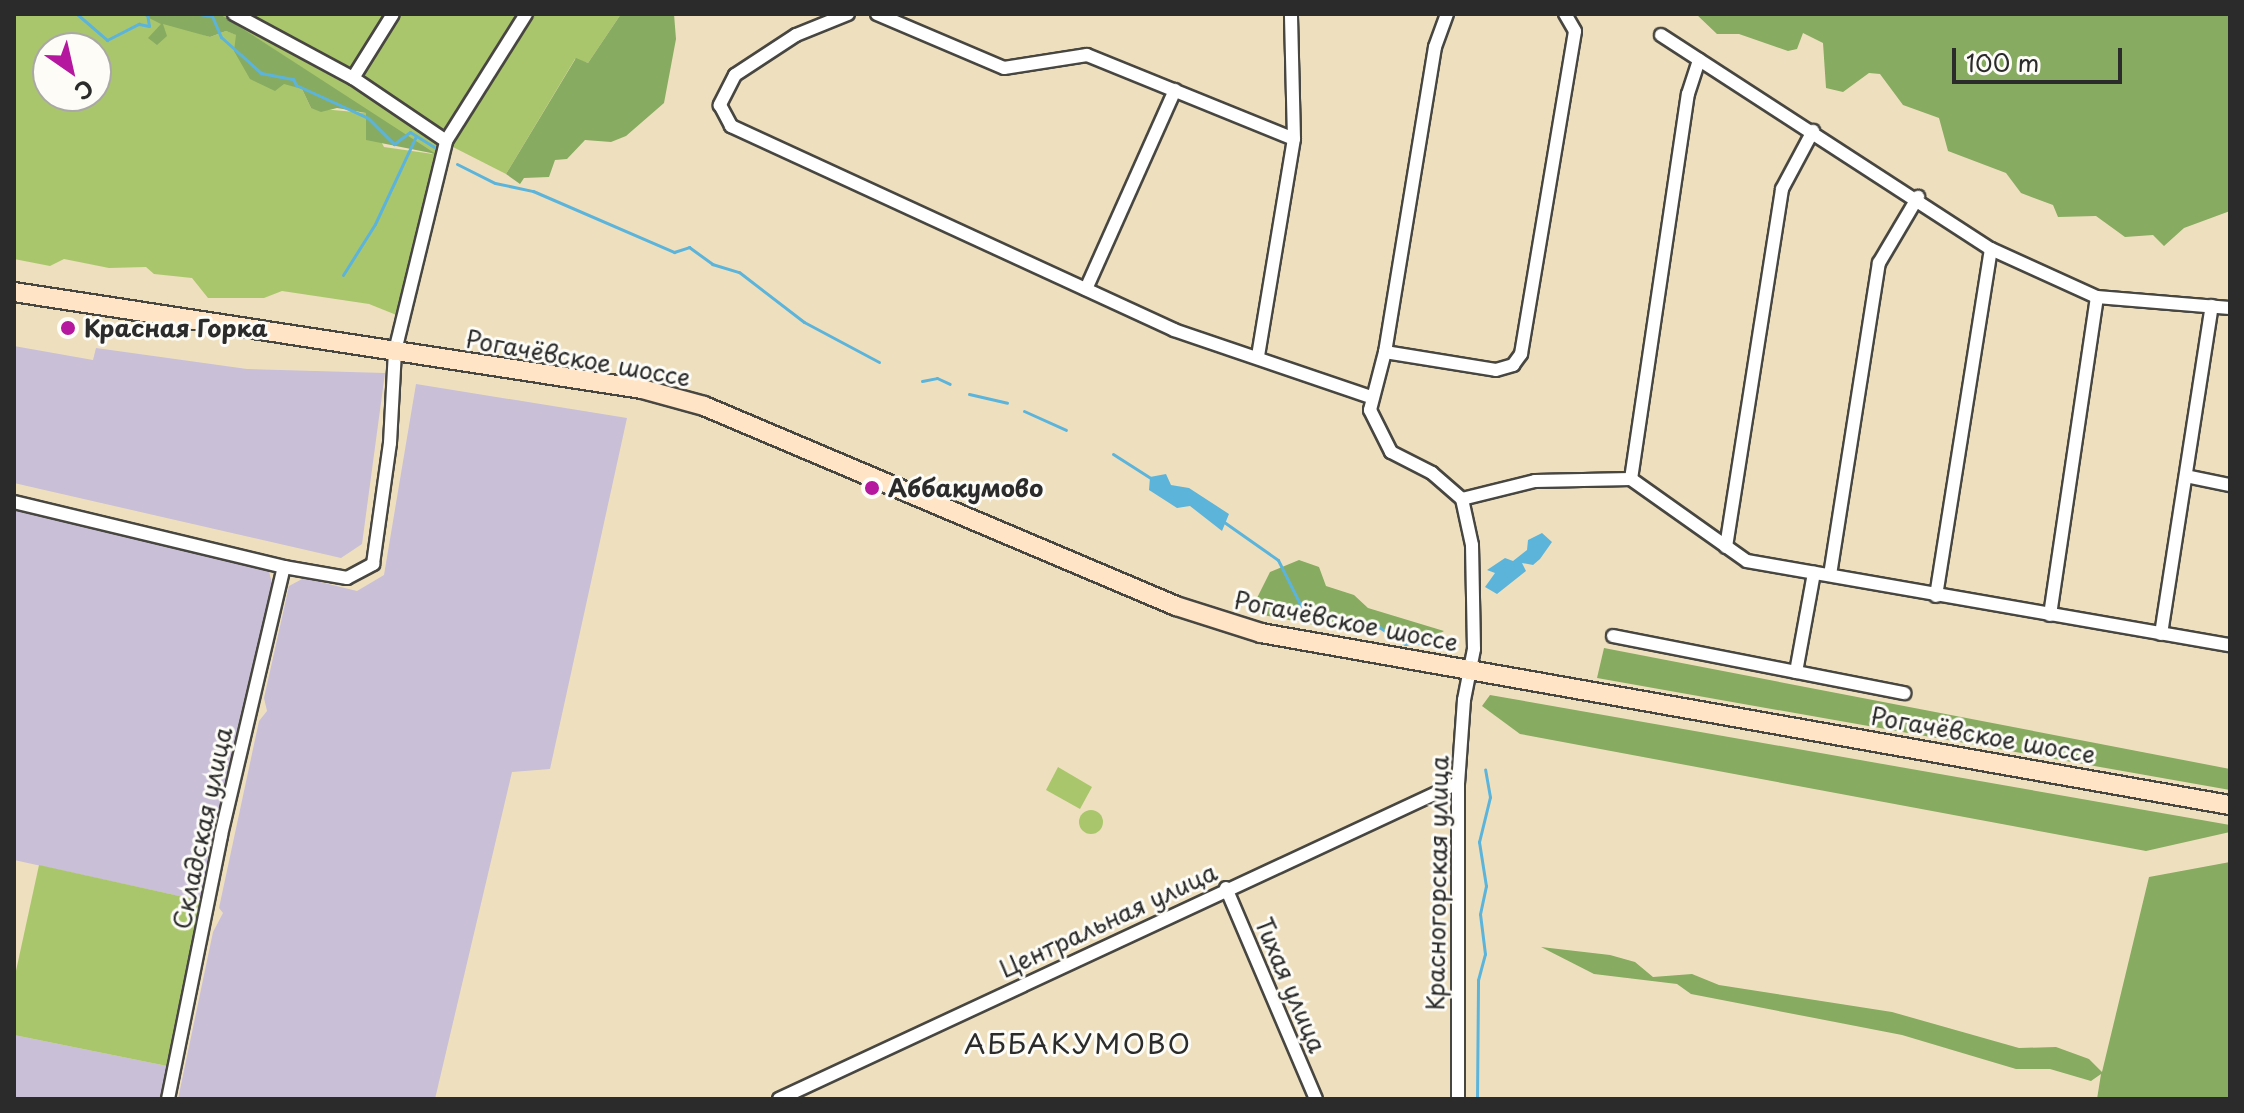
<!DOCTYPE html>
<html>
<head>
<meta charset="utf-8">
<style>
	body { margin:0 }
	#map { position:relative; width:2244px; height:1113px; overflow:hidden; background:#eee0bf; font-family:"Playpen Sans",sans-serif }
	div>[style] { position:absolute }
	.industrial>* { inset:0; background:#c9bfd7 }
	.green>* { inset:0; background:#aac66c }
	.round { border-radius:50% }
	.forest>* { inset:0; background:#87ab60 }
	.water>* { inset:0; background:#5db4da }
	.stream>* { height:3px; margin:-1.5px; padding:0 1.5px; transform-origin:1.5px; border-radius:1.5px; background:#5db4da }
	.roads { filter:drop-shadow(2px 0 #484641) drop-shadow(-2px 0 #484641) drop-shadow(0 2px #484641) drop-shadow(0 -2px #484641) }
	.minor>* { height:12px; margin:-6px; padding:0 6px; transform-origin:6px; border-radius:6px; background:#fff }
	.secondary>* { height:18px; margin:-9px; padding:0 9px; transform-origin:9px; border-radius:9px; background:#ffe4c6 }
	.dots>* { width:22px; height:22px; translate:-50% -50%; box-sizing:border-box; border:4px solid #fdfcf7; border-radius:50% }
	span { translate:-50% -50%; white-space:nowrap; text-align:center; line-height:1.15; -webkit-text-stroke:6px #fdfcf7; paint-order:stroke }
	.poi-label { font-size:24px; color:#2b2b2b; font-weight:700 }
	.left { translate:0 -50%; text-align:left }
	.street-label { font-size:24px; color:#2b2b2b }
	.quarter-label { font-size:28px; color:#2b2b2b; letter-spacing:2px }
	.frame { position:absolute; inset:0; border:16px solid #2b2b2b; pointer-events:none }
	.north { position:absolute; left:32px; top:32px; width:80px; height:80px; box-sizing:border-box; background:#fdfcf7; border:2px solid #a9a8a5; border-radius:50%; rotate:146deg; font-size:22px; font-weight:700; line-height:32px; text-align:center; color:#2b2b2b }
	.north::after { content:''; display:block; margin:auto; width:28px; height:36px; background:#b5179e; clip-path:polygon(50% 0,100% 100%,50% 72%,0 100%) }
	.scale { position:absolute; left:1952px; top:48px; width:170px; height:36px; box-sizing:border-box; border:4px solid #2b2b2b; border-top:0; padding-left:10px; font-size:24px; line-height:28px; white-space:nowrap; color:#2b2b2b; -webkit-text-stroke:6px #fdfcf7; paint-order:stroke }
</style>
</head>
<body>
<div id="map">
	<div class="industrial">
		<div style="clip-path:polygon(14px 346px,93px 360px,96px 348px,247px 369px,385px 373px,362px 544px,341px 558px,14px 483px)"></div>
		<div style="clip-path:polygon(416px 384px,627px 418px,550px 769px,512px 772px,435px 1099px,178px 1099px,213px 932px,223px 913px,219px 908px,259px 721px,267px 711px,264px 698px,289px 586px,304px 578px,357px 591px,384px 575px)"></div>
		<div style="clip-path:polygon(14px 510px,269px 571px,272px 584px,202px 901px,14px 860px)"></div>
		<div style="clip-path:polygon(14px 1035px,167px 1066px,160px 1099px,14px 1099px)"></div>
	</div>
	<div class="green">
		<div style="clip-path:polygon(evenodd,14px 14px,140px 14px,210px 37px,226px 31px,237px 35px,284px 83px,302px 89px,311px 108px,366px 113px,384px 147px,433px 154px,220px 14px,621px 14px,588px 63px,575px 59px,506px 174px,451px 146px,399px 316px,369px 304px,282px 291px,264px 298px,208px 298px,192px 278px,154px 274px,146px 267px,109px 268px,64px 259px,50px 266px,14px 259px,14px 14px,48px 48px,96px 48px,96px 96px,48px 96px,48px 48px)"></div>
		<div style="clip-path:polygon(1058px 767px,1092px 787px,1080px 809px,1046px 790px)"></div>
		<div class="round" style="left:1079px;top:810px;width:24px;height:24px"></div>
		<div style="clip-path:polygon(39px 865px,202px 901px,167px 1066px,14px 1035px,14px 980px)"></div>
	</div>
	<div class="forest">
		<div style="clip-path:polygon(141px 14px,220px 14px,436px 154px,366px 140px,366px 113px,337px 108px,321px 112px,311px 108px,302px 89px,284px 84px,275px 91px,250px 79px,234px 51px,236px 35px,226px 31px,210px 37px,163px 24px,167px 36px,157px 45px,148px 38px,161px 24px)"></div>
		<div style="clip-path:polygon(621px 14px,674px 14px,676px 39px,664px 103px,626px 136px,611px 142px,585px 140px,567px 159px,555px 160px,549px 177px,524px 178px,520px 184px,506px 174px,576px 58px,588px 63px)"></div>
		<div style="clip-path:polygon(1696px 14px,2230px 14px,2230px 211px,2184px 228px,2164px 246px,2153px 235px,2125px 237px,2096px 216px,2058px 217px,2053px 205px,2021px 193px,2006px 173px,1948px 151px,1939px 118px,1903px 105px,1880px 74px,1869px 73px,1843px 92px,1826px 88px,1823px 43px,1803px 33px,1797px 49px,1788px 51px,1739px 34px,1717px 34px)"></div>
		<div style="clip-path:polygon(1299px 560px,1319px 567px,1326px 586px,1354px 595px,1368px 608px,1444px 631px,1428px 640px,1355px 622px,1314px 625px,1258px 614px,1253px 606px,1270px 572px)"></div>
		<div style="clip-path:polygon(1604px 648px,2230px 769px,2230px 790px,1597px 678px)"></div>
		<div style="clip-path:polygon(1490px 695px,2230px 825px,2230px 832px,2146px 851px,1520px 734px,1482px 706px)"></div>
		<div style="clip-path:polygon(2230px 862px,2230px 1099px,2097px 1099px,2101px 1074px,2091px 1081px,2050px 1069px,2016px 1069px,1902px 1035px,1691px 994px,1677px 984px,1594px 974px,1541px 947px,1610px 955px,1635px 962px,1653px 977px,1692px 974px,1719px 985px,1892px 1012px,2019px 1048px,2056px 1047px,2089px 1059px,2102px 1072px,2149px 877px)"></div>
	</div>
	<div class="water">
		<div style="clip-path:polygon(1166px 474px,1171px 485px,1189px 488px,1229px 514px,1222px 531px,1190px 506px,1177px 508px,1149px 490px,1150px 477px)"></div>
		<div style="clip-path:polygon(1542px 533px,1552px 542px,1540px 559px,1533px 565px,1522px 563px,1526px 571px,1497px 594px,1485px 587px,1495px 573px,1487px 570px,1505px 558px,1513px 561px,1527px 550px,1528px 540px)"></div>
	</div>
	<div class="stream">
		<div style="left:77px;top:14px;width:40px;rotate:41deg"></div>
		<div style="left:107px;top:40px;width:36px;rotate:-27deg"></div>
		<div style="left:139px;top:24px;width:10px;rotate:11deg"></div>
		<div style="left:149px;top:26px;width:12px;rotate:-99deg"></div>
		<div style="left:199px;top:14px;width:13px;rotate:9deg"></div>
		<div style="left:212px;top:16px;width:23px;rotate:67deg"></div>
		<div style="left:221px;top:37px;width:54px;rotate:42deg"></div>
		<div style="left:261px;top:73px;width:33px;rotate:11deg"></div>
		<div style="left:293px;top:79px;width:7px;rotate:63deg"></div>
		<div style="left:296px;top:85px;width:79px;rotate:24.6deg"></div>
		<div style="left:368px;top:118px;width:37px;rotate:45deg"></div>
		<div style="left:394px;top:144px;width:20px;rotate:-37deg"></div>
		<div style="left:410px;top:132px;width:28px;rotate:32deg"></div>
		<div style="left:457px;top:164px;width:42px;rotate:26.6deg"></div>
		<div style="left:495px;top:183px;width:39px;rotate:12deg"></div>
		<div style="left:533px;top:191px;width:154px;rotate:23.4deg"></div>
		<div style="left:674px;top:252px;width:16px;rotate:-18deg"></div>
		<div style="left:689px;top:247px;width:29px;rotate:36deg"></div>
		<div style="left:712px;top:264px;width:28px;rotate:17deg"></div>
		<div style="left:739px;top:272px;width:82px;rotate:37.6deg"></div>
		<div style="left:804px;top:322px;width:85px;rotate:28.1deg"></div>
		<div style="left:343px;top:275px;width:60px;rotate:-57.9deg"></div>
		<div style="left:375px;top:224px;width:97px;rotate:-65deg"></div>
		<div style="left:922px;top:381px;width:15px;rotate:-11deg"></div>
		<div style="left:937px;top:378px;width:14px;rotate:25deg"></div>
		<div style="left:969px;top:394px;width:39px;rotate:13deg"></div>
		<div style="left:1024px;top:411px;width:46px;rotate:24.3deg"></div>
		<div style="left:1113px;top:454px;width:46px;rotate:32.7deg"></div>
		<div style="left:1224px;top:522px;width:66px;rotate:35.1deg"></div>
		<div style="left:1278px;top:560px;width:54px;rotate:63.4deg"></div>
		<div style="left:1302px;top:608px;width:58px;rotate:18.1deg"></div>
		<div style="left:1357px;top:626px;width:22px;rotate:3deg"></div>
		<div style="left:1379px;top:627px;width:31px;rotate:33deg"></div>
		<div style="left:1405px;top:644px;width:29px;rotate:-4deg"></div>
		<div style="left:1477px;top:1099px;width:119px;rotate:-89.5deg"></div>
		<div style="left:1478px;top:980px;width:27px;rotate:-75deg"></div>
		<div style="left:1485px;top:954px;width:40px;rotate:-97.1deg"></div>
		<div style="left:1480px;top:914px;width:29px;rotate:-78deg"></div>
		<div style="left:1486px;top:886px;width:45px;rotate:-99deg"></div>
		<div style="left:1479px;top:842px;width:46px;rotate:-76.3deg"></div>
		<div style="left:1490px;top:797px;width:28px;rotate:-100deg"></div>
	</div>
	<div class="roads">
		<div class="minor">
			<div style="left:234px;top:14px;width:135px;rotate:28.3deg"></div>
			<div style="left:353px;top:78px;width:112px;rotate:34.1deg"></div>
			<div style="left:848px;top:14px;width:56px;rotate:158deg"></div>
			<div style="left:796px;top:35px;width:73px;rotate:146.7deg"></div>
			<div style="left:735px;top:75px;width:34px;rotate:117deg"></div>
			<div style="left:720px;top:105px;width:24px;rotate:62deg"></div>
			<div style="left:731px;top:126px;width:488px;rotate:24.7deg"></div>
			<div style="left:1174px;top:330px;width:208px;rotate:18.8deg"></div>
			<div style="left:877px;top:14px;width:138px;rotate:23deg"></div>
			<div style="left:1004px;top:68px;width:84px;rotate:-8.9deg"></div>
			<div style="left:1087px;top:55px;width:223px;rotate:22.1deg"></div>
			<div style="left:1447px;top:14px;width:35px;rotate:110deg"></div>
			<div style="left:1435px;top:47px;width:309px;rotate:99.3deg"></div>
			<div style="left:1385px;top:352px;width:60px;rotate:104.5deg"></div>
			<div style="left:1370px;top:410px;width:47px;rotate:63.4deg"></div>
			<div style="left:1391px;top:452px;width:46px;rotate:27.1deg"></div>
			<div style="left:1432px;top:473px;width:40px;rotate:41deg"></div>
			<div style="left:1462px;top:499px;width:47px;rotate:77.7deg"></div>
			<div style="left:1472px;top:545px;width:104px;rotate:88.9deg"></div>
			<div style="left:1474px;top:649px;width:52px;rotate:101.1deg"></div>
			<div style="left:1464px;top:700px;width:83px;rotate:94.1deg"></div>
			<div style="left:1458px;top:783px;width:316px;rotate:90deg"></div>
			<div style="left:1661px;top:35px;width:393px;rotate:33deg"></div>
			<div style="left:1991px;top:249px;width:116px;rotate:24.4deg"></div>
			<div style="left:2097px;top:297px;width:133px;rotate:4.7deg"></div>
			<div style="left:353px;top:78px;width:75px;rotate:-58deg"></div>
			<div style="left:1086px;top:289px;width:218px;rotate:-65.9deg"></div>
			<div style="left:1385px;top:352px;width:112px;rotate:9.2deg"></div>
			<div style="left:1496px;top:370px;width:18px;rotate:-16deg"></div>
			<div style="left:1513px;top:365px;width:14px;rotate:-54deg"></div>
			<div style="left:1521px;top:354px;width:327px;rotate:-80.5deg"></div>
			<div style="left:1575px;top:31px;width:20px;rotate:-120deg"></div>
			<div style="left:1258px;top:356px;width:220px;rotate:-80.6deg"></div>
			<div style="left:1294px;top:139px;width:125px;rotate:-91.4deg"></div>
			<div style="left:2186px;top:476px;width:45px;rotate:11.6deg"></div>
			<div style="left:1631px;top:479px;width:389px;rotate:-81.6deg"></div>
			<div style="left:1688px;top:94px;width:36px;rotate:-72deg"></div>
			<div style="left:1462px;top:499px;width:75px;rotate:-13.9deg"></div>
			<div style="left:1535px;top:481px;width:96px;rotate:-1.2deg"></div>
			<div style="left:1631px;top:479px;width:142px;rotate:35.3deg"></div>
			<div style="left:1747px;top:561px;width:490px;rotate:9.9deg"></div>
			<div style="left:14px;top:502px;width:278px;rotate:13.5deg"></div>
			<div style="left:1726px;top:547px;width:362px;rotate:-81.1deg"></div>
			<div style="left:1782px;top:189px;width:66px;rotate:-61.9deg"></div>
			<div style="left:1830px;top:575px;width:316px;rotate:-81.1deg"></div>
			<div style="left:1879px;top:263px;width:77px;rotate:-59.4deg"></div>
			<div style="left:1936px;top:596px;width:351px;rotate:-81deg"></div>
			<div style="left:2050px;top:615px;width:321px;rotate:-81.6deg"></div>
			<div style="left:2161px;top:634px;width:332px;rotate:-81.2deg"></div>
			<div style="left:1613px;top:636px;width:297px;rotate:11.1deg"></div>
			<div style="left:1796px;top:672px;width:101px;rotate:-79.7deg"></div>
			<div style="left:1226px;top:888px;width:229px;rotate:66.9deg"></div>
			<div style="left:168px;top:1099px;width:269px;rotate:-78.6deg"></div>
			<div style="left:221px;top:835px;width:275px;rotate:-76.8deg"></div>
			<div style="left:284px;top:567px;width:64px;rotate:9.9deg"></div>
			<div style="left:347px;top:578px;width:30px;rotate:-28deg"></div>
			<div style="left:373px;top:564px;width:122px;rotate:-82deg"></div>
			<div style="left:390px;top:443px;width:92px;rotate:-86.9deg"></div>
			<div style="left:395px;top:351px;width:216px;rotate:-76.3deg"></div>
			<div style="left:446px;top:141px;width:150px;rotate:-57.8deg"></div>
			<div style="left:779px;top:1099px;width:749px;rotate:-24.96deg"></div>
		</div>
		<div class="secondary">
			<div style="left:14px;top:292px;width:635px;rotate:8.78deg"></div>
			<div style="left:642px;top:389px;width:64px;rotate:15.3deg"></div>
			<div style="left:704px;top:406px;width:513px;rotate:22.96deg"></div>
			<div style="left:1176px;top:606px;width:89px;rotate:17.6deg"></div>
			<div style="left:1261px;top:633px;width:984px;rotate:10.07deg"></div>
		</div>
	</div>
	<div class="dots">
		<div style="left:68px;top:328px;background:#b5179e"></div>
		<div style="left:872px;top:488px;background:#b5179e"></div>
	</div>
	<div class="poi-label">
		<span class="left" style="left:84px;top:328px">Красная Горка</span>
		<span class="left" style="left:888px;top:488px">Аббакумово</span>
	</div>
	<div class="street-label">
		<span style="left:578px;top:358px;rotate:10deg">Рогачёвское шоссе</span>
		<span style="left:1346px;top:621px;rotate:11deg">Рогачёвское шоссе</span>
		<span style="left:1983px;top:735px;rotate:10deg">Рогачёвское шоссе</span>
		<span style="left:202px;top:828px;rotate:-78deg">Складская улица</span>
		<span style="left:1437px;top:883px;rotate:-89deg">Красногорская улица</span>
		<span style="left:1108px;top:920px;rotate:-25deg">Центральная улица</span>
		<span style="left:1291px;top:985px;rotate:67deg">Тихая улица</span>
	</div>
	<div class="quarter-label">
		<span style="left:1078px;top:1043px">АББАКУМОВО</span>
	</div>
	<div class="frame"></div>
	<div class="north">С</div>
	<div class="scale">100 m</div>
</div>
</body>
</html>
